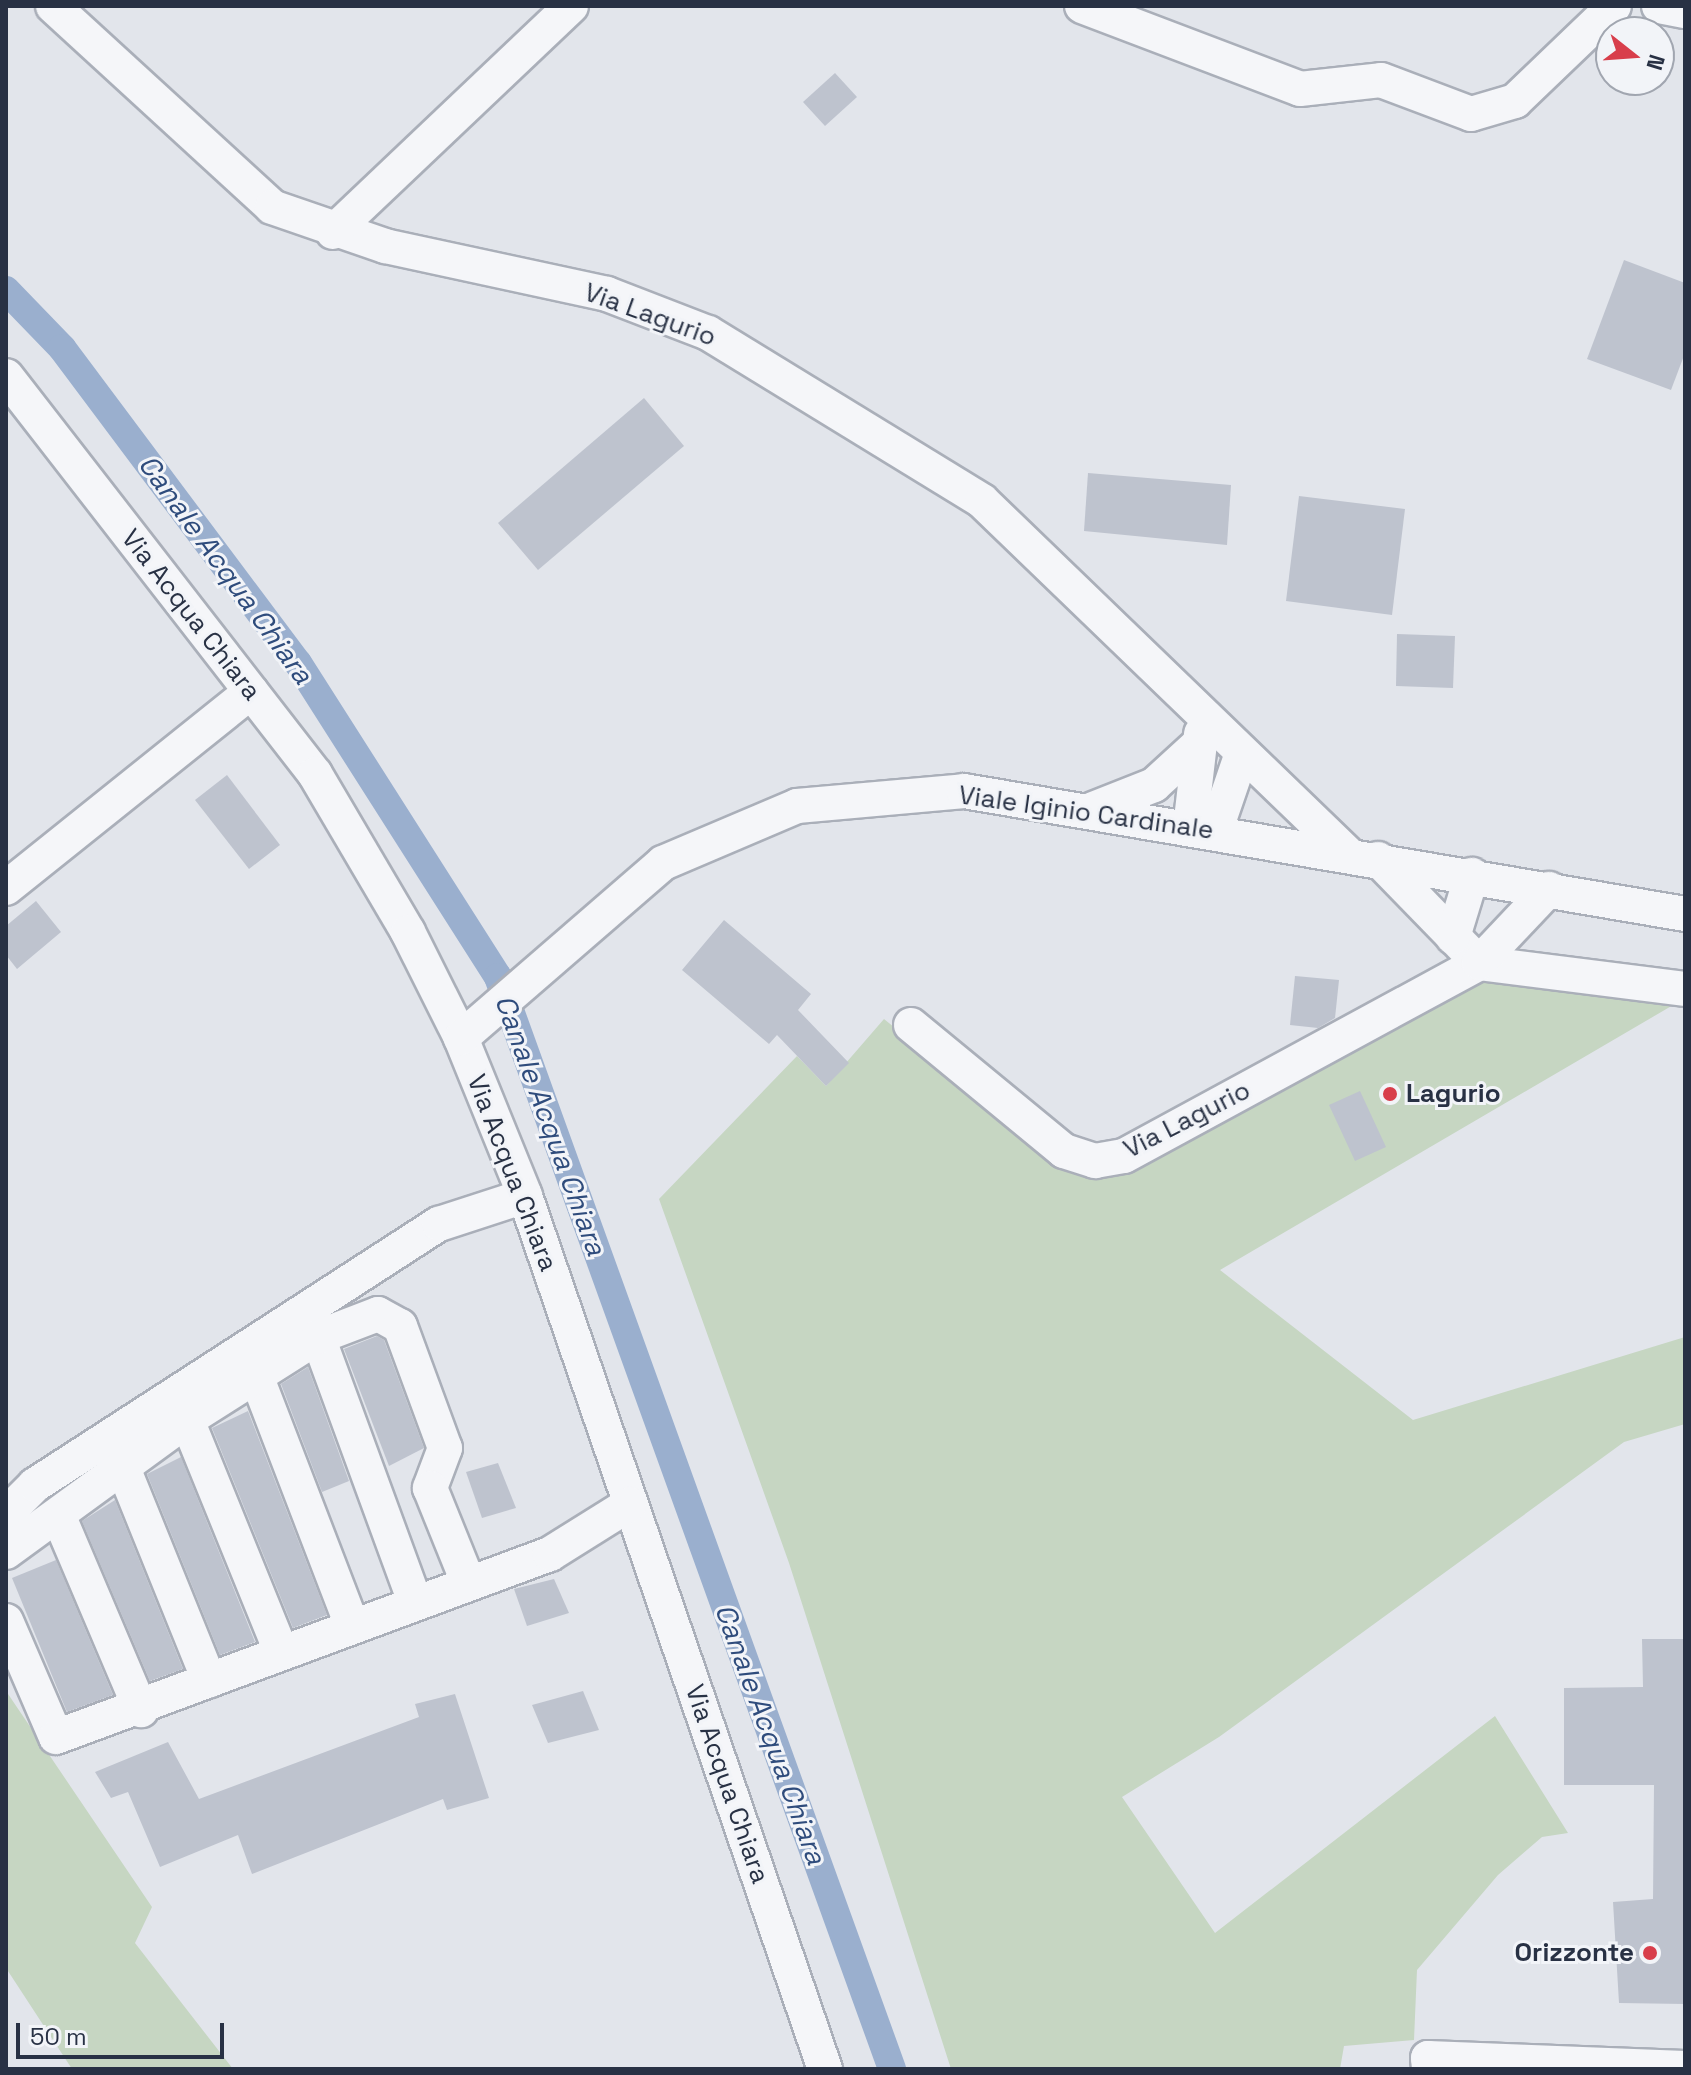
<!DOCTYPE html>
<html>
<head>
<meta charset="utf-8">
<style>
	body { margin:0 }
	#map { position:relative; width:1691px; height:2075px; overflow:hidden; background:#e2e5eb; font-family:"Space Grotesk",sans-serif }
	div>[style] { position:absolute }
	.green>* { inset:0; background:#c6d6c2 }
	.canal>* { height:28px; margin:-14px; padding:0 14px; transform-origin:14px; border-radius:14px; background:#9aafce }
	.building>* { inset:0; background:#bec3ce }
	.roads { filter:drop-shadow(2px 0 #aaafb9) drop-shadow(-2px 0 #aaafb9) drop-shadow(0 2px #aaafb9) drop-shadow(0 -2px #aaafb9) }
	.minor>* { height:34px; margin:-17px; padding:0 17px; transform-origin:17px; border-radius:17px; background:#f5f6f9 }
	.dots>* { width:22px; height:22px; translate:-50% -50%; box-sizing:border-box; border:4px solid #f2f4f8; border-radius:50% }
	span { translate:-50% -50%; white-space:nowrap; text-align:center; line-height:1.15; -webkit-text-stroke:6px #f2f4f8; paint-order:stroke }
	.street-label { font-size:26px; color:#283144 }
	.poi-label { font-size:26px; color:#283144; font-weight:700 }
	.left { translate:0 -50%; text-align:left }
	.right { translate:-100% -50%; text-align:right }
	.water-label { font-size:28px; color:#2f4c7c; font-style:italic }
	.frame { position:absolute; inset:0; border:8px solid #283144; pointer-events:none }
	.north { position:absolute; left:1595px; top:16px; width:80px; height:80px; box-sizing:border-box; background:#f2f4f8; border:2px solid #a1a6b0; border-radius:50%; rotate:107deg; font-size:22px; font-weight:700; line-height:32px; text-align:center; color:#283144 }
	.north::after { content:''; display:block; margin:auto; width:28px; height:36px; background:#d83e4b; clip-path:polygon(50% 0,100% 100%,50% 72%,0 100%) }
	.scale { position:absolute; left:16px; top:2023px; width:208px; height:36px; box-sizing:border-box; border:4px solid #283144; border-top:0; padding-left:10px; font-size:24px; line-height:28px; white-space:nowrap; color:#283144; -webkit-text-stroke:6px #f2f4f8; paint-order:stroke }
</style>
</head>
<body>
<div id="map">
	<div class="green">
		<div style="clip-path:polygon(1478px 976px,1680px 1001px,1220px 1270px,1413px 1420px,1685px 1337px,1685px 1424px,1624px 1442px,1219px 1737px,1122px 1797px,1215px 1933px,1495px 1716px,1568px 1833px,1542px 1837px,1498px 1875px,1417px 1970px,1414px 2040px,1344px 2046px,1340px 2069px,951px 2069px,789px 1563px,659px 1199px,797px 1056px,826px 1086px,884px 1019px,1073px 1173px,1108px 1174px)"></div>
		<div style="clip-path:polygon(6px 1691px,152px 1907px,135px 1943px,233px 2069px,72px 2069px,6px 1968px)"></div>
	</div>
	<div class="canal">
		<div style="left:6px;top:290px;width:81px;rotate:46deg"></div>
		<div style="left:62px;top:348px;width:394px;rotate:53.2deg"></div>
		<div style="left:298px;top:663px;width:372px;rotate:57.5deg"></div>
		<div style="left:498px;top:977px;width:1161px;rotate:70.16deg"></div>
	</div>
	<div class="building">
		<div style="clip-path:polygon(835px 73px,857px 97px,825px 126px,803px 102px)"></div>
		<div style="clip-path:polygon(1624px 260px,1685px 283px,1685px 353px,1671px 390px,1587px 359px)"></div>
		<div style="clip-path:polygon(644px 398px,684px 446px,538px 570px,498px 523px)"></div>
		<div style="clip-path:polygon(1088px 473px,1231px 485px,1227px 545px,1084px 531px)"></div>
		<div style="clip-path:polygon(1299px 496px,1405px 509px,1392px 615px,1286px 601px)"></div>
		<div style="clip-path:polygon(1397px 634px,1455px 636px,1453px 688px,1396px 686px)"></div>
		<div style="clip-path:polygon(227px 775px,280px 845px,249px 869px,195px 800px)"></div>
		<div style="clip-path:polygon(36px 901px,61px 932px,17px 969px,6px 955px,6px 926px)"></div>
		<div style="clip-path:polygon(724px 920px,811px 994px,798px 1010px,849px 1063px,826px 1086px,777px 1035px,769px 1044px,682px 970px)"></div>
		<div style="clip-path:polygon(1295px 976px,1339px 980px,1335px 1018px,1318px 1028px,1290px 1025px)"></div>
		<div style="clip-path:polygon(1360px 1091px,1386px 1147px,1355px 1161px,1329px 1105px)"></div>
		<div style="clip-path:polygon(377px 1336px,384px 1340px,424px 1448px,389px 1466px,344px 1349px)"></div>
		<div style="clip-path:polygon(308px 1367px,349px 1481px,322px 1492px,281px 1384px)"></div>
		<div style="clip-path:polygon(248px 1411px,327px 1615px,293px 1628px,212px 1428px)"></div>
		<div style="clip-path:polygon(181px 1457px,255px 1642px,220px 1655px,147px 1474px)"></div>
		<div style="clip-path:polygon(498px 1463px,516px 1508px,482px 1518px,466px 1472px)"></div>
		<div style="clip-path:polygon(115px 1500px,183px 1669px,150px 1681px,82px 1521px)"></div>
		<div style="clip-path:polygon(56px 1560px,113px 1695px,67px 1712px,12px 1578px)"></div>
		<div style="clip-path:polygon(554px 1579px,569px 1613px,527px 1626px,514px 1589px)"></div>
		<div style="clip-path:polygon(1642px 1639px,1685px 1639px,1685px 2004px,1619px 2003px,1613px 1902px,1653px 1899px,1654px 1785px,1564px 1785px,1564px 1688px,1643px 1687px)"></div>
		<div style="clip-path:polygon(583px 1691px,599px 1730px,548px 1743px,532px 1705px)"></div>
		<div style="clip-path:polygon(455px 1694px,489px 1798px,447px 1810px,443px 1799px,252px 1874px,238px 1835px,160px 1867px,128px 1792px,111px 1798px,95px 1772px,168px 1742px,199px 1799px,419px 1717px,415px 1704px)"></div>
	</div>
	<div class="roads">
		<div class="minor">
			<div style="left:53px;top:6px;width:297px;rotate:42.5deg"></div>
			<div style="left:272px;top:207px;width:120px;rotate:19deg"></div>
			<div style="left:385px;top:246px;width:227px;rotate:12.2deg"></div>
			<div style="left:607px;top:294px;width:108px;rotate:21.1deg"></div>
			<div style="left:708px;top:333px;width:321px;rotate:31.5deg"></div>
			<div style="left:982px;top:501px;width:506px;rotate:43.96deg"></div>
			<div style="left:1082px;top:6px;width:233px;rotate:20.8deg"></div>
			<div style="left:1300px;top:89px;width:81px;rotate:-6.3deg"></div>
			<div style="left:1381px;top:80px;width:96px;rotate:20.7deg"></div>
			<div style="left:1471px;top:114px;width:46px;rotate:-16.5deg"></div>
			<div style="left:1515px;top:101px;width:137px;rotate:-43.8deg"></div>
			<div style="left:1659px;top:6px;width:26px;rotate:11deg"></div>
			<div style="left:333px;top:232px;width:328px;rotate:-43.5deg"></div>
			<div style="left:6px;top:376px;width:504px;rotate:52.17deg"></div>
			<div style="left:315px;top:774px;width:183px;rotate:59.5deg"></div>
			<div style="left:408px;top:932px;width:119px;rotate:63.4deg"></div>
			<div style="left:461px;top:1038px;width:170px;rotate:67.9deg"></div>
			<div style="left:525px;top:1196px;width:923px;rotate:71.04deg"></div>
			<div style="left:1093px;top:809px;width:66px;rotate:-21.5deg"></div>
			<div style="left:1154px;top:785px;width:61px;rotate:-42.3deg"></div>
			<div style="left:1190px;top:828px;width:95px;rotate:-83.3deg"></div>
			<div style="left:1215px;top:832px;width:80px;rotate:-71.1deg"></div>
			<div style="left:1378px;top:859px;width:145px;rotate:45.8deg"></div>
			<div style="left:1479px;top:963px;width:208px;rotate:7.2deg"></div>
			<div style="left:6px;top:888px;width:314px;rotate:-38.7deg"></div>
			<div style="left:1453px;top:937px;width:65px;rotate:-73deg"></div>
			<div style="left:911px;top:1025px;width:198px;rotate:39.5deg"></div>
			<div style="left:1064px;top:1151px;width:33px;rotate:18deg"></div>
			<div style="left:1095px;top:1161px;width:29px;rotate:-10deg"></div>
			<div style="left:1124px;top:1156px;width:404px;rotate:-28.5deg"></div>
			<div style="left:1479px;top:963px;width:102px;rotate:-46.6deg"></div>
			<div style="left:461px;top:1038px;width:267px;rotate:-40.9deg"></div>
			<div style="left:663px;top:863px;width:146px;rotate:-23deg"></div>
			<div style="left:797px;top:806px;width:168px;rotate:-5.1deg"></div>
			<div style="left:964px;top:791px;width:731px;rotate:9.68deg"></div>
			<div style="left:318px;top:1337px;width:279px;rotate:69.9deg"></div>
			<div style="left:257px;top:1378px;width:266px;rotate:69deg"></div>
			<div style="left:187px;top:1420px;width:250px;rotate:67.9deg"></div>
			<div style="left:124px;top:1470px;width:227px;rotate:68deg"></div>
			<div style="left:6px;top:1514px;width:41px;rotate:-45deg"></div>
			<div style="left:35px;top:1485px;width:481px;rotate:-32.9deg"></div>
			<div style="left:439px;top:1224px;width:90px;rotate:-18deg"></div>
			<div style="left:59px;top:1517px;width:210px;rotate:67deg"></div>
			<div style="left:6px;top:1552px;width:224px;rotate:-36.1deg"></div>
			<div style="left:187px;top:1420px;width:155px;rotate:-32.4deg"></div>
			<div style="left:318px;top:1337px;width:64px;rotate:-21deg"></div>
			<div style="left:378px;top:1314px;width:25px;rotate:29deg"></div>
			<div style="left:400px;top:1326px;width:130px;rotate:69.8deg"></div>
			<div style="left:445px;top:1448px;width:43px;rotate:110.6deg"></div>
			<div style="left:430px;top:1488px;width:101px;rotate:68deg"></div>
			<div style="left:6px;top:1621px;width:126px;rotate:66.7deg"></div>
			<div style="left:56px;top:1737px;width:527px;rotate:-20.33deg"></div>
			<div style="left:550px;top:1554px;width:94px;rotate:-32deg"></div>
			<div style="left:1429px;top:2069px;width:11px;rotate:-95deg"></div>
			<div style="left:1428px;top:2058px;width:257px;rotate:2.2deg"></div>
		</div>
	</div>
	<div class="dots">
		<div style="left:1390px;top:1094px;background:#d83e4b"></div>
		<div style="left:1650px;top:1953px;background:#d83e4b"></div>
	</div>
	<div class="street-label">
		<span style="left:650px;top:315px;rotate:20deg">Via Lagurio</span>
		<span style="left:191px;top:615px;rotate:52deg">Via Acqua Chiara</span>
		<span style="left:1086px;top:813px;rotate:8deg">Viale Iginio Cardinale</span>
		<span style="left:1187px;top:1120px;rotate:-27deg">Via Lagurio</span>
		<span style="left:512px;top:1173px;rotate:69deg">Via Acqua Chiara</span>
		<span style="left:727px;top:1784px;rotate:71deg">Via Acqua Chiara</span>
	</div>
	<div class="poi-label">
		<span class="left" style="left:1406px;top:1094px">Lagurio</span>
		<span class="right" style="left:1634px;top:1953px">Orizzonte</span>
	</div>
	<div class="water-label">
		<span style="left:226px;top:569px;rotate:54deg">Canale Acqua Chiara</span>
		<span style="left:551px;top:1125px;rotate:70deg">Canale Acqua Chiara</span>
		<span style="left:771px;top:1734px;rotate:70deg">Canale Acqua Chiara</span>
	</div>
	<div class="frame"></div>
	<div class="north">N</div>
	<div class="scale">50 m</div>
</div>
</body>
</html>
